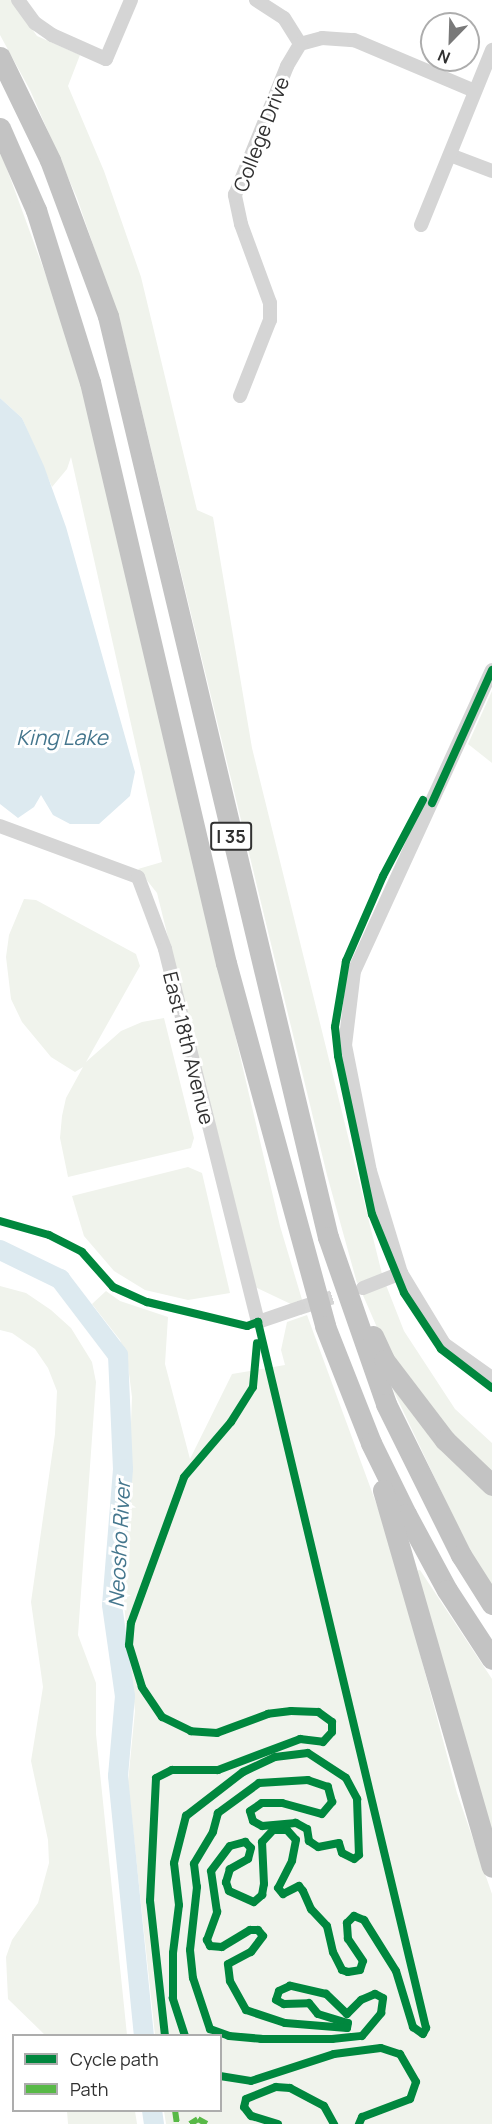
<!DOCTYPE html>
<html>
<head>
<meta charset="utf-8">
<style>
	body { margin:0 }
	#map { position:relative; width:492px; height:2124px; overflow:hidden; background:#fff; font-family:Manrope,sans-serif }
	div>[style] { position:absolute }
	.green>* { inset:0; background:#f0f3ec }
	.water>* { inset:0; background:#ddeaf0 }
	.river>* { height:20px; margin:-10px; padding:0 10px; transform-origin:10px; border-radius:10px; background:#ddeaf0 }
	.minor-tunnel>* { height:14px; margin-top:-7px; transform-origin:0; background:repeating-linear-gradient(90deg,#d6d6d6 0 14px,transparent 0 21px) }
	.minor>* { height:14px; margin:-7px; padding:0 7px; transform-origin:7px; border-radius:7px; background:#d5d5d5 }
	.highway>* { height:21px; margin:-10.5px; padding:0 10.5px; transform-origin:10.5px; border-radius:10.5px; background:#c3c3c3 }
	.quiet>* { height:6px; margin-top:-3px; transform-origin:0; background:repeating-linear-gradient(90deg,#58b947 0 12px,transparent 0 18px) }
	.cycleway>* { height:8px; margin:-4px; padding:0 4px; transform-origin:4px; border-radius:4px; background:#00873e }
	span { translate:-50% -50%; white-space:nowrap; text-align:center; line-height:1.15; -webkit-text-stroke:6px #fff; paint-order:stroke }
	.shield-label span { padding:2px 4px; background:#fff; border:2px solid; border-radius:4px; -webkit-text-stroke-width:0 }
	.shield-label { font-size:18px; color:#313131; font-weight:700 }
	.street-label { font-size:20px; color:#313131 }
	.water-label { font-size:21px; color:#44768d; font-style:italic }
	.legend { position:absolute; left:12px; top:2034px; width:210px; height:78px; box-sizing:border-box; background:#fff; border:2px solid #adadad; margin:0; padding:8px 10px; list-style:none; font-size:18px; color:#313131 }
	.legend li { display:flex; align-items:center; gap:12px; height:30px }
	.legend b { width:30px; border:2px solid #adadad }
	.north { position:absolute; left:420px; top:12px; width:60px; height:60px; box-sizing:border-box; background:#fff; border:2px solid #adadad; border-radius:50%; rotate:203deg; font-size:16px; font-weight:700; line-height:24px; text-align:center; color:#313131 }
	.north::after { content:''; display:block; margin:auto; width:21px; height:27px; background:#797979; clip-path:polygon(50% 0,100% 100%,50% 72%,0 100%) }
</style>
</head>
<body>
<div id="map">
	<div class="green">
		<div style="clip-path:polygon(0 0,11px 0,37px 36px,80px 55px,68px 86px,104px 171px,141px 277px,197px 510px,213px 517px,252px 748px,382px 1274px,357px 1283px,327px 1175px,122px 329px,77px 198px,30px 90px,0 35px)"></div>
		<div style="clip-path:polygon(0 150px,75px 355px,280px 1226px,303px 1303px,295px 1306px,255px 1287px,157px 893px,138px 869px,162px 862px,71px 457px,67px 469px,52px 487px,22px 418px,0 398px)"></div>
		<div style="clip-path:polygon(492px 691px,492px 763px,468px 744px)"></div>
		<div style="clip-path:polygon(24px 899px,36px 900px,136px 954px,140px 966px,86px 1062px,121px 1031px,142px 1022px,164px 1018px,194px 1138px,191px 1148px,68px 1177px,60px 1138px,62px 1116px,66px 1098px,83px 1067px,75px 1072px,51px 1057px,22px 1022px,11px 999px,6px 957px,9px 935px)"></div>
		<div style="clip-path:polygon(188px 1167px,202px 1173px,230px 1293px,188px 1300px,145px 1290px,114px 1271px,84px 1236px,72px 1196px)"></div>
		<div style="clip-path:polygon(386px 1285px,404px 1331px,455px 1409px,492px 1443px,492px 1477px,419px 1397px,379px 1332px,362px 1293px)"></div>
		<div style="clip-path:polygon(0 1286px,26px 1293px,51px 1310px,71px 1328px,92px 1362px,96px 1382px,78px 1635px,96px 1683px,96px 1734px,127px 2035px,45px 2035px,8px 1999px,6px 1957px,12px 1940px,38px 1903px,49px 1863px,48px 1840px,31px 1761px,43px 1687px,31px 1602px,55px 1434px,57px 1391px,48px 1368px,35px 1349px,12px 1333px,0 1330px)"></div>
		<div style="clip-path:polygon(106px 1291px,120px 1301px,168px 1317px,165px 1364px,190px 1459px,232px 1374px,285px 1365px,281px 1350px,287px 1322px,307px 1315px,390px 1541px,457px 1793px,492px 1894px,492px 2124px,166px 2124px,164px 2111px,220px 2110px,220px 2036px,155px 2035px,128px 1782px,135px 1711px,124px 1604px,132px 1397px,127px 1358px,120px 1340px,92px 1304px)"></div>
		<div style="clip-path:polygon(387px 1377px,492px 1493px,492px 1587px,468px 1548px)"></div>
		<div style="clip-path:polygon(420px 1570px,492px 1679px,492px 1854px,414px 1571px)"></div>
		<div style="clip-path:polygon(67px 2111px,135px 2111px,137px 2124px,68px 2124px)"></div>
	</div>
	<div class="water">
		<div style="clip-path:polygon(0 398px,22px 418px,44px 466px,66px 527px,135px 772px,130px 796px,99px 824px,70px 824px,53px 815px,41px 795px,34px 807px,18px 818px,0 804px)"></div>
	</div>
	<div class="river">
		<div style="left:0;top:1250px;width:67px;rotate:25.8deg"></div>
		<div style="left:60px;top:1279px;width:96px;rotate:52.7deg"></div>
		<div style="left:118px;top:1355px;width:114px;rotate:87.5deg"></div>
		<div style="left:123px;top:1469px;width:136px;rotate:94.6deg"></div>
		<div style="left:112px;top:1605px;width:92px;rotate:81.9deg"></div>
		<div style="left:125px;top:1696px;width:80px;rotate:95deg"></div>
		<div style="left:118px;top:1776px;width:261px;rotate:84.3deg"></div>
		<div style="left:152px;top:2110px;width:14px;rotate:82deg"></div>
	</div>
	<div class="minor-tunnel">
		<div style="left:299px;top:1308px;width:59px;rotate:-17.8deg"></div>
	</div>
	<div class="minor">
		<div style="left:18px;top:0;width:29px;rotate:54deg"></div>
		<div style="left:35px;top:23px;width:21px;rotate:35deg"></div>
		<div style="left:52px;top:35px;width:59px;rotate:24deg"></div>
		<div style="left:106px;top:59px;width:64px;rotate:-67deg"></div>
		<div style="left:256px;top:0;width:33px;rotate:33deg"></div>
		<div style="left:284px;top:18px;width:31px;rotate:58deg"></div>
		<div style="left:300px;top:44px;width:23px;rotate:-15deg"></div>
		<div style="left:322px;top:38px;width:32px;rotate:4deg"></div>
		<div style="left:354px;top:40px;width:131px;rotate:22.9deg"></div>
		<div style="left:450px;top:155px;width:45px;rotate:20.9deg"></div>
		<div style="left:421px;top:225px;width:189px;rotate:-67.9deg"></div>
		<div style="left:240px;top:396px;width:82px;rotate:-68.5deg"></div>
		<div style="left:270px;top:320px;width:17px;rotate:-90deg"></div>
		<div style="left:270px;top:303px;width:84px;rotate:-110.2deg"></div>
		<div style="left:241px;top:224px;width:30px;rotate:-102deg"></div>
		<div style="left:235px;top:195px;width:139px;rotate:-68deg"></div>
		<div style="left:287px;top:66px;width:26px;rotate:-59deg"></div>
		<div style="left:492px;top:670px;width:331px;rotate:114.6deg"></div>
		<div style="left:354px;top:971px;width:75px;rotate:96.9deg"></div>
		<div style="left:345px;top:1045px;width:128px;rotate:78.8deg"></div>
		<div style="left:370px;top:1171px;width:107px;rotate:73.1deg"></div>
		<div style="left:401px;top:1273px;width:83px;rotate:58.8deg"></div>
		<div style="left:444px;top:1344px;width:59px;rotate:35.3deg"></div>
		<div style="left:0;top:826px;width:147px;rotate:20.3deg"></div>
		<div style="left:138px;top:877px;width:77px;rotate:69.4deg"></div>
		<div style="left:165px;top:949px;width:384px;rotate:76deg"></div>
		<div style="left:258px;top:1322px;width:43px;rotate:-18.9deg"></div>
		<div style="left:363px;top:1288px;width:41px;rotate:-21.5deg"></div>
	</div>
	<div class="highway">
		<div style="left:0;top:57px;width:114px;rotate:64.1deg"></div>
		<div style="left:50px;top:160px;width:166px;rotate:69.6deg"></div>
		<div style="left:108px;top:316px;width:947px;rotate:76.57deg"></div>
		<div style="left:328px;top:1237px;width:177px;rotate:70.8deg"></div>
		<div style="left:386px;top:1404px;width:169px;rotate:63.6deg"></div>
		<div style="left:461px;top:1555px;width:58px;rotate:57.7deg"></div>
		<div style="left:0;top:128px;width:90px;rotate:66.3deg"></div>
		<div style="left:36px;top:210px;width:180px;rotate:72.6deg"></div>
		<div style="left:90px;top:382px;width:597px;rotate:76.83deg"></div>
		<div style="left:226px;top:963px;width:376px;rotate:74.7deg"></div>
		<div style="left:325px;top:1326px;width:126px;rotate:68.5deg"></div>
		<div style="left:371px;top:1443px;width:79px;rotate:63.8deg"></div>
		<div style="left:406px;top:1514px;width:86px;rotate:61.7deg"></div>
		<div style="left:447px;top:1590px;width:82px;rotate:56.9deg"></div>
		<div style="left:373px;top:1336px;width:26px;rotate:65deg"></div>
		<div style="left:384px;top:1360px;width:101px;rotate:52.7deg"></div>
		<div style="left:445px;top:1440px;width:65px;rotate:43.8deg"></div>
		<div style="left:383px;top:1490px;width:392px;rotate:73.9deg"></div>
	</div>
	<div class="quiet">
		<div style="left:175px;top:2110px;width:14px;rotate:82deg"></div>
		<div style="left:190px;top:2124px;width:9px;rotate:-32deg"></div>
		<div style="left:198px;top:2119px;width:10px;rotate:29deg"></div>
	</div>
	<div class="cycleway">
		<div style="left:423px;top:800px;width:86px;rotate:117.8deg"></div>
		<div style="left:383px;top:876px;width:93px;rotate:113.5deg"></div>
		<div style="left:346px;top:961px;width:67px;rotate:99.5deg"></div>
		<div style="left:335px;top:1027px;width:29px;rotate:84deg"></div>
		<div style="left:338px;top:1056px;width:162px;rotate:77.9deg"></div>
		<div style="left:372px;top:1214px;width:85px;rotate:67.9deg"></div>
		<div style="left:404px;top:1293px;width:67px;rotate:56.5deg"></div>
		<div style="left:441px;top:1349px;width:64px;rotate:37.4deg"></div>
		<div style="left:432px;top:803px;width:146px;rotate:-65.7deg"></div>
		<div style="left:0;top:1221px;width:51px;rotate:15.9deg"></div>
		<div style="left:49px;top:1235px;width:37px;rotate:27deg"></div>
		<div style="left:82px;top:1252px;width:47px;rotate:48.5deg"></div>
		<div style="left:113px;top:1287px;width:37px;rotate:24deg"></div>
		<div style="left:147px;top:1302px;width:103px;rotate:13.5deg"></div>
		<div style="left:247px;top:1326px;width:12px;rotate:-20deg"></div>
		<div style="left:165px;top:2036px;width:136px;rotate:-96.3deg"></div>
		<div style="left:150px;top:1901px;width:123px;rotate:-87.2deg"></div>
		<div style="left:156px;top:1778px;width:18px;rotate:-27deg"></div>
		<div style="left:172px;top:1770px;width:46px"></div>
		<div style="left:218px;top:1770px;width:88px;rotate:-20.7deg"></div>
		<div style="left:300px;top:1739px;width:23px;rotate:7deg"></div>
		<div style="left:323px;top:1742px;width:13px;rotate:-48deg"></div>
		<div style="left:332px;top:1732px;width:10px;rotate:-90deg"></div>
		<div style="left:332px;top:1722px;width:17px;rotate:-144deg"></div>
		<div style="left:318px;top:1712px;width:27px;rotate:-178deg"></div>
		<div style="left:291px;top:1711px;width:23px;rotate:173deg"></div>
		<div style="left:268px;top:1714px;width:54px;rotate:159.6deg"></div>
		<div style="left:217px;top:1733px;width:26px;rotate:-176deg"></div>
		<div style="left:191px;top:1731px;width:32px;rotate:-154deg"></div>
		<div style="left:162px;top:1717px;width:36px;rotate:-124deg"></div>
		<div style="left:142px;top:1687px;width:44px;rotate:-107.2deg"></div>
		<div style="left:129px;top:1645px;width:22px;rotate:-85deg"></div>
		<div style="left:131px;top:1623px;width:155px;rotate:-70deg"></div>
		<div style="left:184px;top:1477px;width:72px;rotate:-49.5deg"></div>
		<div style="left:231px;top:1422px;width:41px;rotate:-57.8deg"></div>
		<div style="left:253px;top:1387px;width:44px;rotate:-84.8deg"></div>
		<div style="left:185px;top:2036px;width:40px;rotate:-108deg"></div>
		<div style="left:173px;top:1998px;width:45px;rotate:-90deg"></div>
		<div style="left:173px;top:1953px;width:48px;rotate:-82.9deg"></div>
		<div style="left:179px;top:1905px;width:42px;rotate:-96.8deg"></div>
		<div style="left:174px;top:1863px;width:49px;rotate:-75.7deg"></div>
		<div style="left:186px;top:1816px;width:72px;rotate:-37.7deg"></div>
		<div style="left:243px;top:1772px;width:35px;rotate:-25deg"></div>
		<div style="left:275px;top:1757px;width:33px;rotate:-7deg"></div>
		<div style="left:308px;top:1753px;width:45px;rotate:33.3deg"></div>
		<div style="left:346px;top:1778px;width:24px;rotate:62deg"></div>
		<div style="left:357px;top:1799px;width:56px;rotate:88deg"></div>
		<div style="left:359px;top:1855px;width:6px;rotate:141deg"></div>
		<div style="left:354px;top:1859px;width:13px;rotate:-153deg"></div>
		<div style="left:342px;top:1853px;width:10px;rotate:-107deg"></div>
		<div style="left:339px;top:1843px;width:21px;rotate:169deg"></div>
		<div style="left:318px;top:1847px;width:11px;rotate:-146deg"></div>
		<div style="left:309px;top:1841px;width:12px;rotate:-99deg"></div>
		<div style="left:307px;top:1829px;width:13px;rotate:-151deg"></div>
		<div style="left:296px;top:1823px;width:34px;rotate:175deg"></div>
		<div style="left:262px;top:1826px;width:10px;rotate:-151deg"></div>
		<div style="left:253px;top:1821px;width:10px;rotate:-107deg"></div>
		<div style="left:250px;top:1811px;width:14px;rotate:-34deg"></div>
		<div style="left:262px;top:1803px;width:20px"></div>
		<div style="left:282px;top:1803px;width:41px;rotate:15.4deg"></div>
		<div style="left:322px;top:1814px;width:16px;rotate:-50deg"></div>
		<div style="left:332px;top:1802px;width:16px;rotate:-105deg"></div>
		<div style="left:328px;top:1787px;width:21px;rotate:-161deg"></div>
		<div style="left:308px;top:1780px;width:49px;rotate:176.5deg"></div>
		<div style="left:259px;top:1783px;width:51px;rotate:143.8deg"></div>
		<div style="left:218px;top:1813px;width:20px;rotate:105deg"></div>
		<div style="left:213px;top:1832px;width:37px;rotate:121deg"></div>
		<div style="left:194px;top:1864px;width:23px;rotate:83deg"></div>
		<div style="left:197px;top:1887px;width:63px;rotate:96.3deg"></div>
		<div style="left:190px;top:1950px;width:28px;rotate:84deg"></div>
		<div style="left:193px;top:1978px;width:54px;rotate:71.6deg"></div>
		<div style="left:210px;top:2029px;width:20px;rotate:20deg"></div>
		<div style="left:229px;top:2036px;width:32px;rotate:5deg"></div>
		<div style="left:261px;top:2039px;width:71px"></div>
		<div style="left:332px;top:2039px;width:30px;rotate:-6deg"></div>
		<div style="left:362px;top:2036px;width:30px;rotate:-50deg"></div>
		<div style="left:381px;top:2013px;width:15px;rotate:-82deg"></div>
		<div style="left:383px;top:1998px;width:9px;rotate:-153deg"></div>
		<div style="left:375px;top:1994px;width:15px;rotate:157deg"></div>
		<div style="left:361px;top:2000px;width:20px;rotate:135deg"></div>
		<div style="left:347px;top:2014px;width:29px;rotate:-136deg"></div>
		<div style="left:326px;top:1994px;width:37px;rotate:-167deg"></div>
		<div style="left:290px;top:1986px;width:12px;rotate:156deg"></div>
		<div style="left:279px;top:1991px;width:9px;rotate:108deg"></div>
		<div style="left:276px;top:2000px;width:9px;rotate:27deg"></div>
		<div style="left:284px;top:2004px;width:25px;rotate:-2deg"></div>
		<div style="left:309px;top:2003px;width:14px;rotate:51deg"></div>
		<div style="left:318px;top:2014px;width:31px;rotate:17deg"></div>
		<div style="left:348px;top:2023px;width:5px;rotate:101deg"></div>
		<div style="left:347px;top:2028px;width:62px;rotate:-175.4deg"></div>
		<div style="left:285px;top:2023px;width:41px;rotate:-161.6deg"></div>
		<div style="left:246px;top:2010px;width:33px;rotate:-119deg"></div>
		<div style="left:230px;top:1981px;width:17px;rotate:-97deg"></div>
		<div style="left:228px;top:1964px;width:26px;rotate:-28deg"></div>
		<div style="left:251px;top:1952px;width:20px;rotate:-53deg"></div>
		<div style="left:263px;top:1936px;width:8px;rotate:-130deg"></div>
		<div style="left:258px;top:1930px;width:8px;rotate:180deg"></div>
		<div style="left:250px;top:1930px;width:33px;rotate:149deg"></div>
		<div style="left:222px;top:1947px;width:12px;rotate:-175deg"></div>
		<div style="left:210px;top:1946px;width:7px;rotate:-117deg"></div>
		<div style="left:207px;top:1940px;width:30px;rotate:-70deg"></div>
		<div style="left:217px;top:1912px;width:41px;rotate:-98.3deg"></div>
		<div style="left:211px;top:1871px;width:31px;rotate:-53deg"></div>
		<div style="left:230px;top:1846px;width:16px;rotate:-15deg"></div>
		<div style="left:245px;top:1842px;width:8px;rotate:45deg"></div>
		<div style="left:251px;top:1848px;width:11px;rotate:105deg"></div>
		<div style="left:248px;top:1859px;width:21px;rotate:151deg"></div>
		<div style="left:230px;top:1869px;width:14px;rotate:107deg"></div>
		<div style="left:226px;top:1882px;width:9px;rotate:72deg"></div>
		<div style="left:229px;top:1891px;width:27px;rotate:24deg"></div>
		<div style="left:254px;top:1902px;width:11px;rotate:-41deg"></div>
		<div style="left:262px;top:1895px;width:11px;rotate:-80deg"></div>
		<div style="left:264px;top:1884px;width:42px;rotate:-92.7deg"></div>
		<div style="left:262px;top:1842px;width:16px;rotate:-47deg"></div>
		<div style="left:273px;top:1830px;width:14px"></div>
		<div style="left:287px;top:1830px;width:13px;rotate:48deg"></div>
		<div style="left:296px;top:1840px;width:21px;rotate:101deg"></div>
		<div style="left:292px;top:1861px;width:30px;rotate:117deg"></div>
		<div style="left:278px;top:1888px;width:8px;rotate:50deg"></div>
		<div style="left:283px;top:1894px;width:18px;rotate:-27deg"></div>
		<div style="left:299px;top:1886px;width:6px;rotate:51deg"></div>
		<div style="left:303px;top:1891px;width:20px;rotate:66deg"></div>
		<div style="left:311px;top:1909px;width:23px;rotate:47deg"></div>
		<div style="left:327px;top:1926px;width:27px;rotate:77deg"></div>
		<div style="left:333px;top:1952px;width:20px;rotate:63deg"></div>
		<div style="left:342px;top:1970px;width:6px;rotate:18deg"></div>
		<div style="left:348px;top:1972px;width:12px;rotate:-9deg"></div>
		<div style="left:360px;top:1970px;width:9px;rotate:-72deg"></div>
		<div style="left:363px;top:1961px;width:27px;rotate:-124deg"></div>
		<div style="left:348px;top:1939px;width:16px;rotate:-94deg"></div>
		<div style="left:347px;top:1923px;width:10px;rotate:-45deg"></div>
		<div style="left:354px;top:1916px;width:11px;rotate:22deg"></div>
		<div style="left:364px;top:1920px;width:60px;rotate:57.9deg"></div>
		<div style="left:396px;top:1971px;width:59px;rotate:73.1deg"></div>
		<div style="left:413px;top:2027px;width:12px;rotate:35deg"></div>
		<div style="left:423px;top:2034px;width:7px;rotate:-63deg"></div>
		<div style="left:426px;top:2028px;width:726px;rotate:-103.39deg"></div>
		<div style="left:220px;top:2076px;width:31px;rotate:9deg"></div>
		<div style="left:251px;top:2081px;width:87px;rotate:-18deg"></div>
		<div style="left:334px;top:2054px;width:47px;rotate:-7.3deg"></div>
		<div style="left:381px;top:2048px;width:20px;rotate:18deg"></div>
		<div style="left:400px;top:2054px;width:32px;rotate:60deg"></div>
		<div style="left:416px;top:2082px;width:18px;rotate:109deg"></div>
		<div style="left:410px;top:2099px;width:51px;rotate:159.4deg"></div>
		<div style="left:362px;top:2117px;width:8px;rotate:113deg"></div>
		<div style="left:278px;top:2124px;width:28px;rotate:-163deg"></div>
		<div style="left:251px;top:2116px;width:11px;rotate:-128deg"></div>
		<div style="left:244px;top:2107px;width:8px;rotate:-76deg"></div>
		<div style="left:246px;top:2099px;width:32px;rotate:-22deg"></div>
		<div style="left:276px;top:2087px;width:14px;rotate:4deg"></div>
		<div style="left:290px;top:2088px;width:38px;rotate:28deg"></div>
		<div style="left:324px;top:2106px;width:21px;rotate:61deg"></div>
	</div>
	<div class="shield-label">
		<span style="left:231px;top:836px">I 35</span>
	</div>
	<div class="street-label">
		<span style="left:261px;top:134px;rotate:-69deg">College Drive</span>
		<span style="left:189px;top:1048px;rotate:76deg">East 18th Avenue</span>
	</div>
	<div class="water-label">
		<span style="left:62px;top:737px">King Lake</span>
		<span style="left:119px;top:1544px;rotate:-87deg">Neosho River</span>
	</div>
	<ul class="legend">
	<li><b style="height:8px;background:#00873e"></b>Cycle path</li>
	<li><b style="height:8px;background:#58b947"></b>Path</li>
	</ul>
	<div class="north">N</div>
</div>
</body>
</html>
